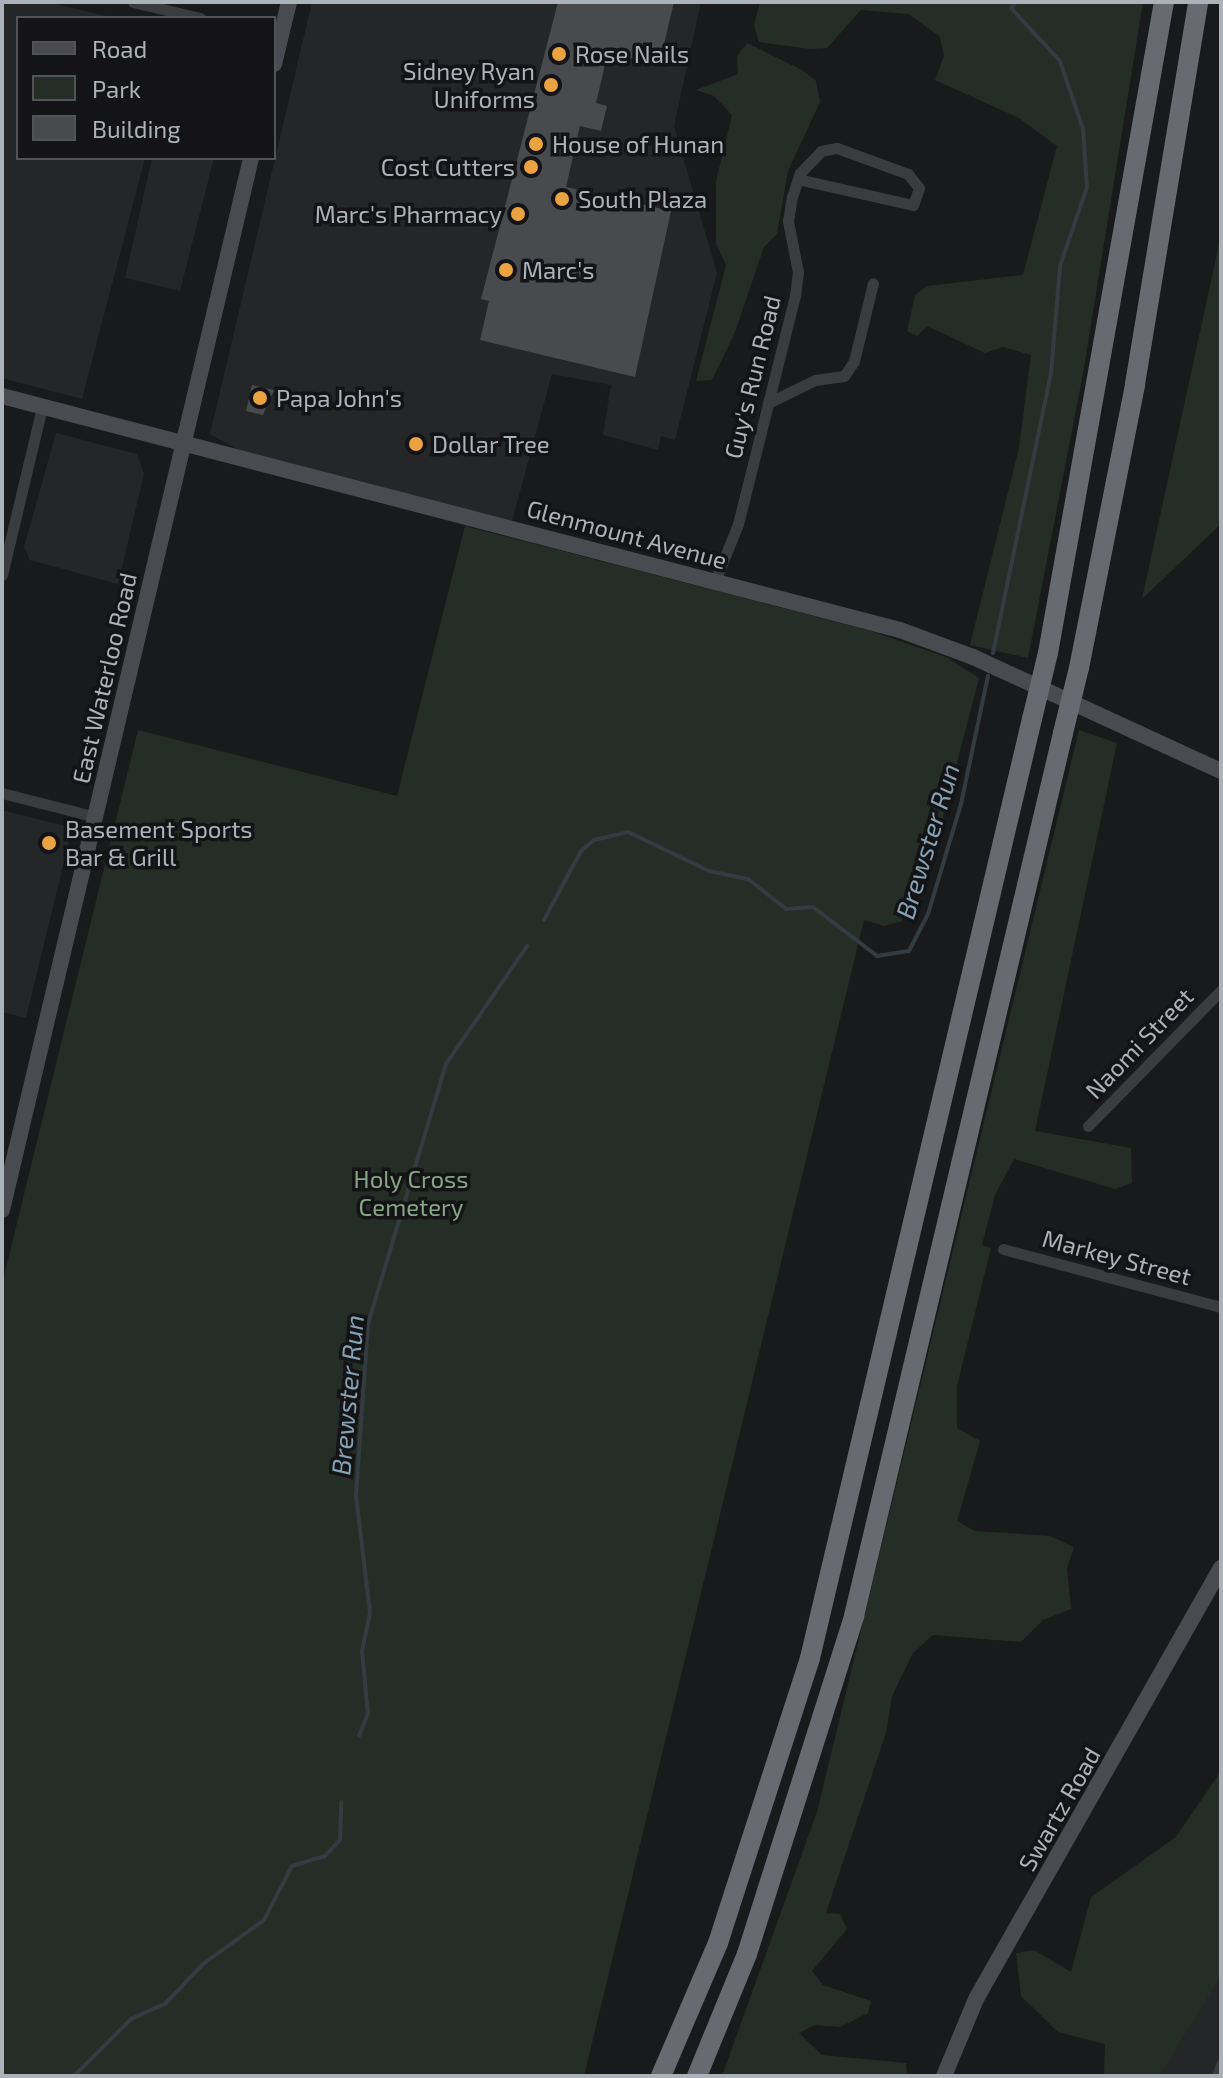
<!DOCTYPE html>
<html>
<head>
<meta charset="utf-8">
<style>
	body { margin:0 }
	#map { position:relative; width:1223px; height:2078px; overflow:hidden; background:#191a1b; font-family:"Exo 2",sans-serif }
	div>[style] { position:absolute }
	.built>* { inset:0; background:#252628 }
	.green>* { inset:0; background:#252e26 }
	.stream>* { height:4px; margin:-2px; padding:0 2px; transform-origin:2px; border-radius:2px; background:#323c41 }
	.building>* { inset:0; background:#484a4e }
	.street>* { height:11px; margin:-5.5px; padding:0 5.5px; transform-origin:5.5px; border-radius:5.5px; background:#3a3c40 }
	.secondary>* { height:16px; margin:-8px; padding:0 8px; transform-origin:8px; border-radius:8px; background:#494b50 }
	.highway>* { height:20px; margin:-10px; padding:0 10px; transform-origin:10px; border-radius:10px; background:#676a71 }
	.highway-bridge>* { height:20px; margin:-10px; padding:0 10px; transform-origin:10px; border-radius:10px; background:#676a71 }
	.dots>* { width:22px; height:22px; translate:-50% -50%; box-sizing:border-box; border:4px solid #141417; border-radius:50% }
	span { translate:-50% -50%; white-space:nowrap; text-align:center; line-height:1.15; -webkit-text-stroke:7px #141417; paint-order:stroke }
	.poi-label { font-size:24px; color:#acb2ba }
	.left { translate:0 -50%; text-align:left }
	.right { translate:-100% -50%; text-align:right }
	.street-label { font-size:24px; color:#acb2ba }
	.park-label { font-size:24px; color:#85a584 }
	.water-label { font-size:26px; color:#85a2b4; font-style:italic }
	.frame { position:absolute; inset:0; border:4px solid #acb2ba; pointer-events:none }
	.legend { position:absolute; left:16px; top:16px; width:260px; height:144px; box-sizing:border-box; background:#141417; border:2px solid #515358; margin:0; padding:10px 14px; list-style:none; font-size:24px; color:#acb2ba }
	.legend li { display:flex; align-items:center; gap:16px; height:40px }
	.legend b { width:40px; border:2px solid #515358 }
</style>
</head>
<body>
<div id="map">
	<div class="built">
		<div style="clip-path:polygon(2px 2px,47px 2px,115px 18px,18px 18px,18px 158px,145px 158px,82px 399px,2px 378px)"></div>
		<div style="clip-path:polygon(312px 2px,701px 2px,674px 126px,717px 273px,675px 440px,661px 436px,658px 450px,603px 435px,611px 385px,552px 374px,512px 521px,242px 452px,210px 434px)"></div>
		<div style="clip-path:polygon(152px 158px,214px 158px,180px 291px,125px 278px)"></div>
		<div style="clip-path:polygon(56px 433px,137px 454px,144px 474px,118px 584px,30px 560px,24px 547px)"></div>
		<div style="clip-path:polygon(2px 810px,65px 826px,71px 833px,26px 1018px,2px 1012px)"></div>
		<div style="clip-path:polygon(1221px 1976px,1221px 2076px,1159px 2076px,1167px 2059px)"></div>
	</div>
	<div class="green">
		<div style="clip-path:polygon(760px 2px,1143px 2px,1083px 374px,1028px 658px,970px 645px,1019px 448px,1031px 355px,1003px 347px,985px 353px,927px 326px,917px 336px,907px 331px,915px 295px,927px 286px,1023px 275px,1057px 146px,1019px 118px,935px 80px,944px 56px,940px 37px,909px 14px,861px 10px,827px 48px,810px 49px,759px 42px,754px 25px)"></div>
		<div style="clip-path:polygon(747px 43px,802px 70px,816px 81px,820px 102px,788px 171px,777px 234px,764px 247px,735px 332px,712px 380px,696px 381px,726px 265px,716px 243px,716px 181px,732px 115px,714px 96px,696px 90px,738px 74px,737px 56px)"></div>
		<div style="clip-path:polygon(1221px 235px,1221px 524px,1142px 599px)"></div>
		<div style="clip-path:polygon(465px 526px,871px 631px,946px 657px,979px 678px,941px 824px,902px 921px,884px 926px,864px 920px,584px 2076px,2px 2076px,2px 1284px,138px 730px,397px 796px)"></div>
		<div style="clip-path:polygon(1079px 730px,1117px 743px,1035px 1131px,1131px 1148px,1132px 1183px,1115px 1189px,1014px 1159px,995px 1195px,982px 1245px,991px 1248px,957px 1386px,957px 1428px,980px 1441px,957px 1521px,975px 1531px,1050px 1536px,1074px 1547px,1067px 1568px,1071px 1609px,1043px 1620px,1021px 1642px,933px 1635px,913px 1653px,892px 1696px,886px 1733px,826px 1913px,840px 1914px,847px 1929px,812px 1971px,823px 1985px,871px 2001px,868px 2013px,840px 2027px,815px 2025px,799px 2033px,822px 2055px,906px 2063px,907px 2076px,722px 2076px,817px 1812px)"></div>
		<div style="clip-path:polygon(1221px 1771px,1221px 1976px,1159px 2076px,1104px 2076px,1105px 2044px,1058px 2032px,1021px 1996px,1016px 1953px,1034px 1950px,1071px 1972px,1091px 1897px,1176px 1837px)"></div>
	</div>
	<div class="stream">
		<div style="left:993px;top:653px;width:285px;rotate:-78.3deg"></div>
		<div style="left:1051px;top:374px;width:108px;rotate:-85.2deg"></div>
		<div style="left:1060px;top:266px;width:83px;rotate:-71.1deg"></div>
		<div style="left:1087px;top:187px;width:58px;rotate:-93.9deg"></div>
		<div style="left:1083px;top:129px;width:72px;rotate:-108.7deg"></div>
		<div style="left:1060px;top:61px;width:72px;rotate:-132.8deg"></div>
		<div style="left:1011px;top:8px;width:8px;rotate:-50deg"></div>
		<div style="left:544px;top:920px;width:78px;rotate:-61.8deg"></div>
		<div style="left:581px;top:851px;width:17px;rotate:-40deg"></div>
		<div style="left:594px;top:840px;width:35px;rotate:-13deg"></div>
		<div style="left:628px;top:832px;width:90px;rotate:25.7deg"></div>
		<div style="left:709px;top:871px;width:40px;rotate:12deg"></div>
		<div style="left:748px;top:879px;width:48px;rotate:38.3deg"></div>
		<div style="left:786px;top:909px;width:27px;rotate:-4deg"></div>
		<div style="left:813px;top:907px;width:81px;rotate:37.4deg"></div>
		<div style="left:877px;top:956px;width:32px;rotate:-9deg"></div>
		<div style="left:909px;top:951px;width:42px;rotate:-62.8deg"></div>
		<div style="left:928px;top:914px;width:115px;rotate:-73.3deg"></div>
		<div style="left:961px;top:804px;width:131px;rotate:-78.1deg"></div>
		<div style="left:359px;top:1736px;width:24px;rotate:-68deg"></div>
		<div style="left:368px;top:1714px;width:63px;rotate:-95.4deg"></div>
		<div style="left:362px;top:1651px;width:39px;rotate:-78deg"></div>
		<div style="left:370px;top:1613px;width:119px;rotate:-96.8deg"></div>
		<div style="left:356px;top:1495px;width:171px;rotate:-86deg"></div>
		<div style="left:368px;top:1324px;width:271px;rotate:-73.3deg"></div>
		<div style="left:446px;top:1064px;width:143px;rotate:-55.5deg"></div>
		<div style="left:74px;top:2076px;width:81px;rotate:-45deg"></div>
		<div style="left:131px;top:2019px;width:37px;rotate:-24deg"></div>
		<div style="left:165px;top:2004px;width:55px;rotate:-46.5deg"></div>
		<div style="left:203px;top:1964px;width:75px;rotate:-35.8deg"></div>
		<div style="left:264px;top:1920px;width:61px;rotate:-62.6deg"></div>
		<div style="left:292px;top:1866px;width:34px;rotate:-17deg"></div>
		<div style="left:325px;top:1856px;width:22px;rotate:-47deg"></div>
		<div style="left:340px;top:1840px;width:38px;rotate:-88deg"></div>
	</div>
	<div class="building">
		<div style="clip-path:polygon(558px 2px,674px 2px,659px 65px,608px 52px,596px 103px,607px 106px,601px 131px,580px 126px,566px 187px,671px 211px,635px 377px,480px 340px,489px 301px,481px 299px)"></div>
		<div style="clip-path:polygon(252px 385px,274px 390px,263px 415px,246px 411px)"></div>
	</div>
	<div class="street">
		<div style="left:133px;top:2px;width:69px;rotate:13.4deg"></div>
		<div style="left:768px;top:403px;width:52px;rotate:-26.1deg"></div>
		<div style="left:815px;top:380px;width:29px;rotate:-8deg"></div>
		<div style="left:844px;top:376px;width:18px;rotate:-56deg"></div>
		<div style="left:854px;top:361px;width:80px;rotate:-76.3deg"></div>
		<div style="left:2px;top:575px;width:173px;rotate:-76.6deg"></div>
		<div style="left:715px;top:581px;width:61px;rotate:-68deg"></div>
		<div style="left:738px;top:524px;width:235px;rotate:-76deg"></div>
		<div style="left:795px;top:296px;width:24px;rotate:-83deg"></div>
		<div style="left:798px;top:272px;width:52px;rotate:-101.1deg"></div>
		<div style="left:788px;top:221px;width:24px;rotate:-81deg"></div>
		<div style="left:792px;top:197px;width:25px;rotate:-72deg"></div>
		<div style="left:800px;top:173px;width:30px;rotate:-46deg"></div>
		<div style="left:821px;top:151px;width:16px;rotate:-11deg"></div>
		<div style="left:837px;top:148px;width:76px;rotate:20.1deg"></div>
		<div style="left:908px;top:174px;width:18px;rotate:52deg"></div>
		<div style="left:919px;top:188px;width:18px;rotate:109deg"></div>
		<div style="left:913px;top:205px;width:118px;rotate:-167.3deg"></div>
		<div style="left:2px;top:793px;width:97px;rotate:14.3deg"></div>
		<div style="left:1088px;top:1126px;width:190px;rotate:-45.6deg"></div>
		<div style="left:1003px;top:1249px;width:226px;rotate:14.9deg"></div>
		<div style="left:1217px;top:2076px;width:12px;rotate:-70deg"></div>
	</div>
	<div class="secondary">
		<div style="left:274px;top:64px;width:64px;rotate:-76.4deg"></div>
		<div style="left:2px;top:396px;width:928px;rotate:14.61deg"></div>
		<div style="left:900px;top:630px;width:78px;rotate:20.3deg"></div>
		<div style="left:973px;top:657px;width:273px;rotate:24.7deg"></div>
		<div style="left:2px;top:1210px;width:1081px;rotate:-76.68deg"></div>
		<div style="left:944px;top:2076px;width:83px;rotate:-67.4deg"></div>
		<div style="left:976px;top:1999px;width:496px;rotate:-60.4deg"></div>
	</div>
	<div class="highway">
		<div style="left:1048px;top:653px;width:661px;rotate:-79.9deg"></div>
		<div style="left:1079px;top:668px;width:289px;rotate:-78.8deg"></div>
		<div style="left:1135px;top:384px;width:387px;rotate:-80.6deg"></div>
		<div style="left:661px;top:2076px;width:145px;rotate:-66.8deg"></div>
		<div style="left:718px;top:1943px;width:299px;rotate:-72.1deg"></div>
		<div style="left:810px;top:1658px;width:965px;rotate:-76.7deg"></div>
		<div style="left:697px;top:2076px;width:132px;rotate:-67.7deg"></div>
		<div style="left:747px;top:1954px;width:355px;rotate:-72.4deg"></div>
		<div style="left:854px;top:1616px;width:907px;rotate:-76.68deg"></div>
	</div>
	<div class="highway-bridge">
		<div style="left:1032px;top:719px;width:68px;rotate:-76.4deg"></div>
		<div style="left:1063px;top:733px;width:67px;rotate:-76.2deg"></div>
	</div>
	<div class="dots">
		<div style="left:559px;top:54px;background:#eba341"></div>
		<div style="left:551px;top:85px;background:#eba341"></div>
		<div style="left:536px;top:144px;background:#eba341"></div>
		<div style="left:531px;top:167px;background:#eba341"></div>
		<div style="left:562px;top:199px;background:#eba341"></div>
		<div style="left:518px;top:214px;background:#eba341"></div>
		<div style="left:506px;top:270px;background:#eba341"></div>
		<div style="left:260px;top:398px;background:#eba341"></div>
		<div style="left:416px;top:444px;background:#eba341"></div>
		<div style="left:49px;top:843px;background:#eba341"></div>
	</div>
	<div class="poi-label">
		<span class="left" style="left:575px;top:54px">Rose Nails</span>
		<span class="right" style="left:535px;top:85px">Sidney Ryan<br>Uniforms</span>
		<span class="left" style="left:552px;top:144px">House of Hunan</span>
		<span class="right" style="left:515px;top:167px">Cost Cutters</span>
		<span class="left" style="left:578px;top:199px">South Plaza</span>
		<span class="right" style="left:502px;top:214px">Marc's Pharmacy</span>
		<span class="left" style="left:522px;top:270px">Marc's</span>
		<span class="left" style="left:276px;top:398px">Papa John's</span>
		<span class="left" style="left:432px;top:444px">Dollar Tree</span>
		<span class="left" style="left:65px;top:843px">Basement Sports<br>Bar &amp; Grill</span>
	</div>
	<div class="street-label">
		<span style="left:752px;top:377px;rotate:-76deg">Guy's Run Road</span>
		<span style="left:627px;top:534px;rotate:15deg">Glenmount Avenue</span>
		<span style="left:104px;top:678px;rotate:-77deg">East Waterloo Road</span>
		<span style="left:1139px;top:1043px;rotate:-46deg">Naomi Street</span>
		<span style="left:1117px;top:1257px;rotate:15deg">Markey Street</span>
		<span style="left:1059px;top:1809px;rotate:-60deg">Swartz Road</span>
	</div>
	<div class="park-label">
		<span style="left:411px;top:1193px">Holy Cross<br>Cemetery</span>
	</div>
	<div class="water-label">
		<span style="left:927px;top:841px;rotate:-73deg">Brewster Run</span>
		<span style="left:347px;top:1395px;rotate:-85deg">Brewster Run</span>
	</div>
	<div class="frame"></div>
	<ul class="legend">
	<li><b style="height:10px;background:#494b50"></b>Road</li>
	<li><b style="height:22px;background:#252e26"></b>Park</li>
	<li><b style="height:22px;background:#484a4e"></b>Building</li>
	</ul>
</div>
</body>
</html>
